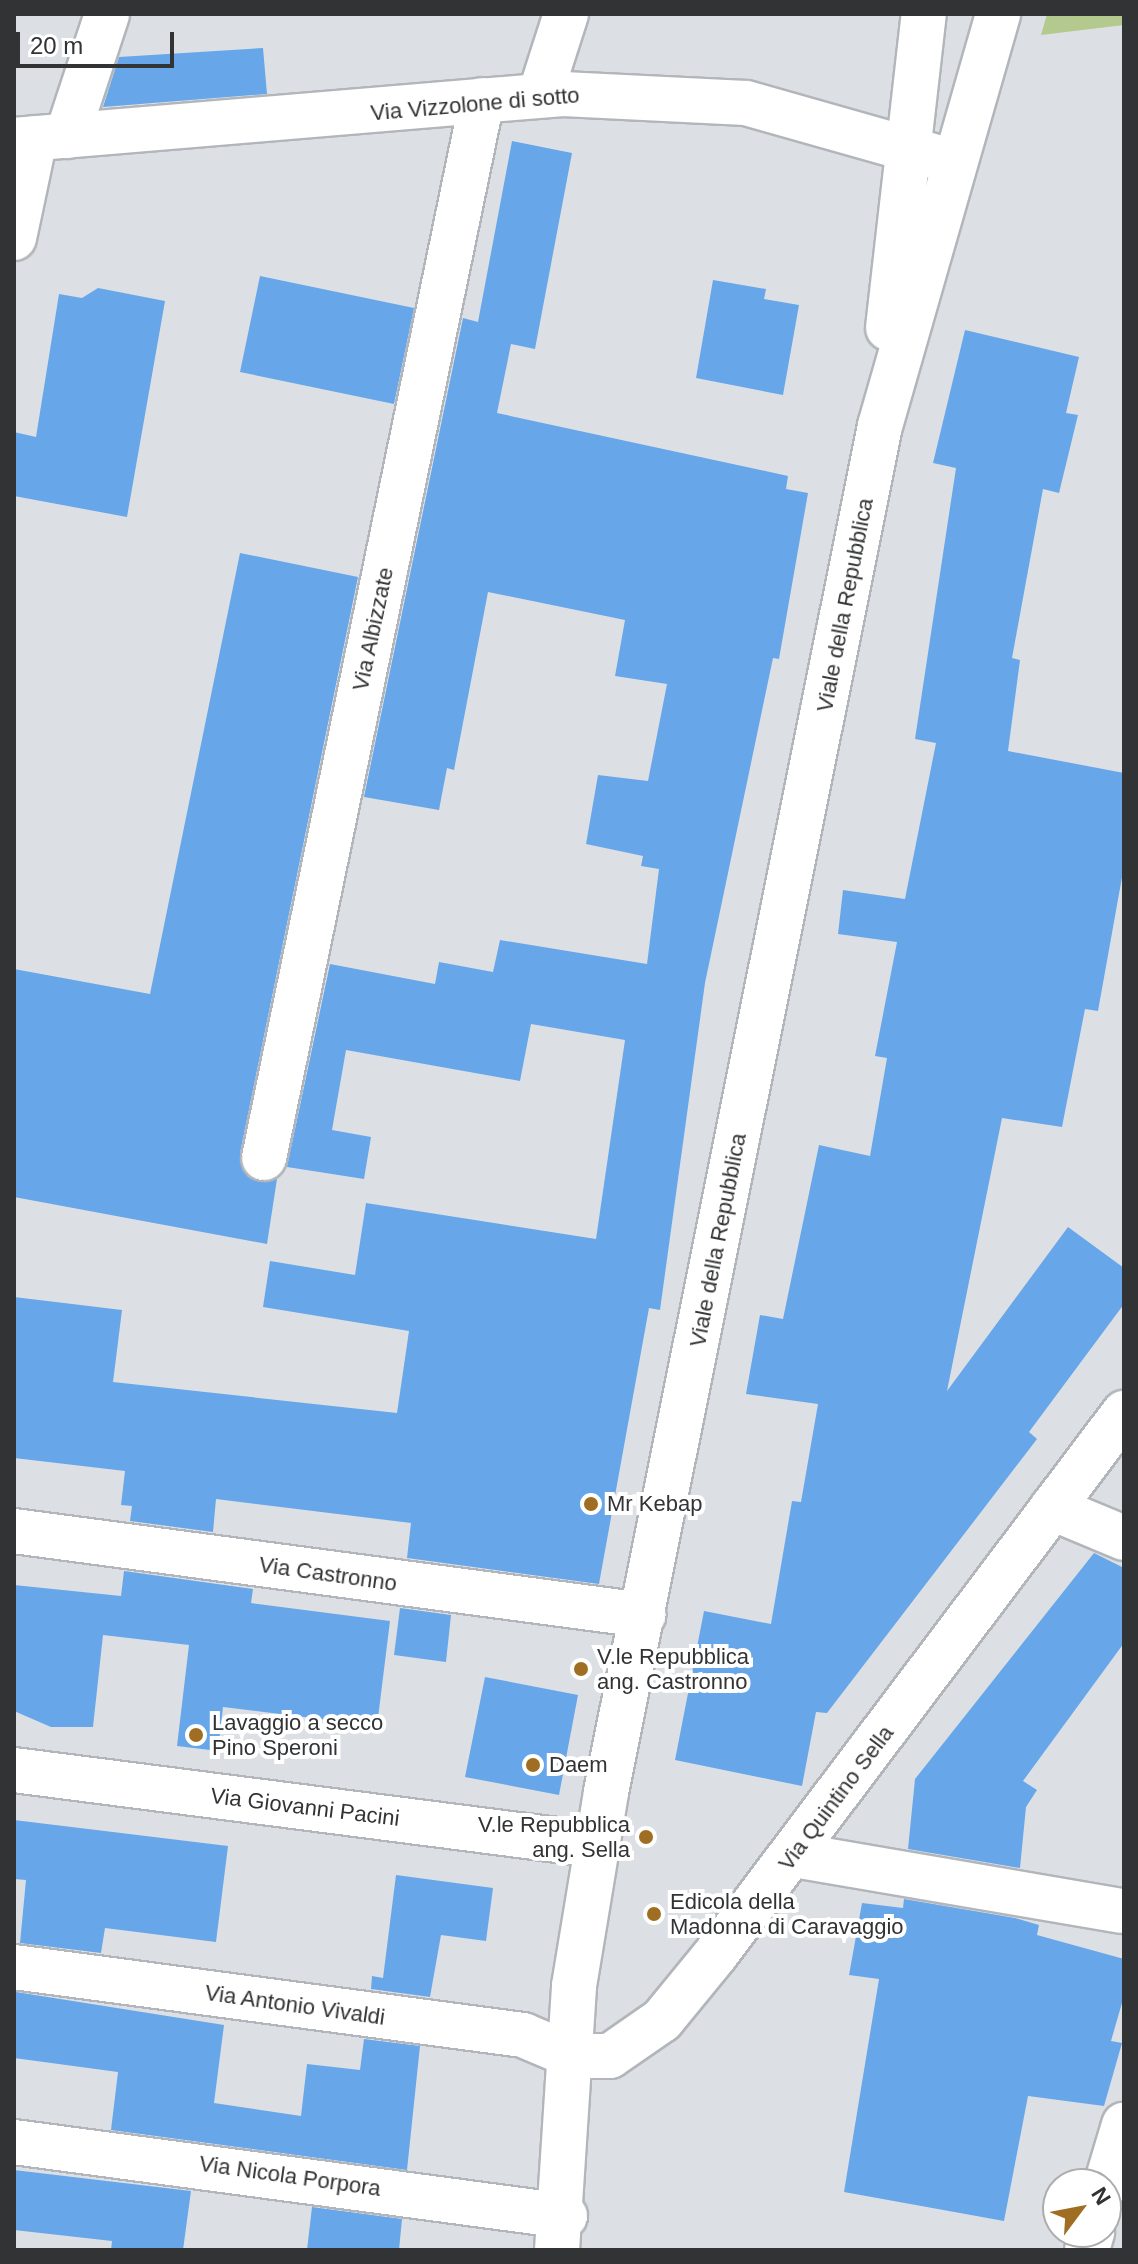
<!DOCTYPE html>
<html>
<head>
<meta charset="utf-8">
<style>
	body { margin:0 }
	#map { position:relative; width:1138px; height:2264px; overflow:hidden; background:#dce0e4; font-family:Arial,sans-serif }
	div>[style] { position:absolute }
	.green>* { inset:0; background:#b4c98d }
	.building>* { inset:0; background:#67a7e9 }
	.roads { filter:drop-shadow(2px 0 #b2b6ba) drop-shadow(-2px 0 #b2b6ba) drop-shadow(0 2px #b2b6ba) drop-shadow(0 -2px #b2b6ba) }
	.minor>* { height:44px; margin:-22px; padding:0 22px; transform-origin:22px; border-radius:22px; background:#fff }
	.dots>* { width:22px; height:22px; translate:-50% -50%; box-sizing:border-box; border:4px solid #fff; border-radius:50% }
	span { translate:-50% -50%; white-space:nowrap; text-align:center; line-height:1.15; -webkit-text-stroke:8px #fff; paint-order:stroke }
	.street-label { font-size:22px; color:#323335 }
	.poi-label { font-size:22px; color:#323335 }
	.left { translate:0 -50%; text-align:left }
	.right { translate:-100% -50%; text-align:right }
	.frame { position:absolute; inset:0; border:16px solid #323335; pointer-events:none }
	.north { position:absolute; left:1042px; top:2168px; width:80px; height:80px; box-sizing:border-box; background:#fff; border:2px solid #adadae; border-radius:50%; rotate:58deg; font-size:22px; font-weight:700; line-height:32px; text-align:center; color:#323335 }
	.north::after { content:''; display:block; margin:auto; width:28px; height:36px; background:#a06e23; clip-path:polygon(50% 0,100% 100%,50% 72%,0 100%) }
	.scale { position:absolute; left:16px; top:32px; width:158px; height:36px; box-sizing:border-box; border:4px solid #323335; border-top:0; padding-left:10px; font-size:24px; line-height:28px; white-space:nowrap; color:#323335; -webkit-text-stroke:6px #fff; paint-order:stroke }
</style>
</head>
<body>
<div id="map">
	<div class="green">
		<div style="clip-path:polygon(1047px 14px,1124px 14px,1124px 25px,1041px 35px)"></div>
	</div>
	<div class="building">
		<div style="clip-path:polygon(263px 48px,267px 94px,103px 107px,119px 57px)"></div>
		<div style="clip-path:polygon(512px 141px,572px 153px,535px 349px,511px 344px,497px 413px,788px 476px,786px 489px,808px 493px,779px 659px,773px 658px,705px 983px,660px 1310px,649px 1308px,599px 1584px,407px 1558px,411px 1523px,216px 1499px,213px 1532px,130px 1521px,132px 1506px,121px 1505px,125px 1471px,14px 1458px,14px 1297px,122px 1310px,113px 1382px,397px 1413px,409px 1331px,263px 1307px,270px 1261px,355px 1275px,366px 1203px,596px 1239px,625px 1040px,531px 1024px,520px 1081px,346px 1050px,332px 1130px,371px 1137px,364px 1179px,287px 1167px,330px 964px,435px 984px,439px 962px,493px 972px,500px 940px,647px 964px,659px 869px,641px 866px,643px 856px,586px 844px,598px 775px,648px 781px,667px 684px,615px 676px,625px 620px,488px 592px,454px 770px,447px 768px,439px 810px,364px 797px,463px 318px,478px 322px)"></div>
		<div style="clip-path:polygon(260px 276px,414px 308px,394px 404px,240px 372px)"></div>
		<div style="clip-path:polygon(713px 280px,766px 289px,764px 299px,799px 305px,783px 395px,696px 378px)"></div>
		<div style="clip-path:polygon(98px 288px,165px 301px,127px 517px,14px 496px,14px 432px,36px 437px,59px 294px,82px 298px)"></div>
		<div style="clip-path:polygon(965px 330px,1079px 357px,1066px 413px,1078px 415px,1059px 493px,1043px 489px,1012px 658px,1020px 660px,1008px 751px,1124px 773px,1124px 866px,1098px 1011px,1085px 1009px,1062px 1127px,1002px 1118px,947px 1391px,1068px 1227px,1124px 1268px,1124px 1304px,1029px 1432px,1037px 1439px,827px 1713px,816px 1712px,802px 1786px,675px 1760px,704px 1611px,771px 1624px,792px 1501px,801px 1502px,818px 1404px,746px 1394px,760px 1315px,783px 1319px,819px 1145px,870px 1156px,887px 1058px,875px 1056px,897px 942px,838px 934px,843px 890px,905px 899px,936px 743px,915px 739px,956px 468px,933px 463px)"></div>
		<div style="clip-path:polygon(240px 553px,358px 577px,240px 1153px,248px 1177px,277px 1179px,267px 1244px,14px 1197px,14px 969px,150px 994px)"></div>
		<div style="clip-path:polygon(1094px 1553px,1124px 1568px,1124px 1643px,1023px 1781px,1037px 1790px,1026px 1807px,1020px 1868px,908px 1849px,915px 1779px)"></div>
		<div style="clip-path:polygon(124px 1571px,253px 1589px,251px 1603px,390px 1621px,377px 1726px,223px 1707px,218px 1751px,177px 1746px,189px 1645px,103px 1635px,93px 1727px,51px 1727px,14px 1711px,14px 1585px,121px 1596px)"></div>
		<div style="clip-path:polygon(400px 1608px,451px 1615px,446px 1662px,394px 1655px)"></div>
		<div style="clip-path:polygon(485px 1677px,578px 1695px,559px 1795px,465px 1777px)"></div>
		<div style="clip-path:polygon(14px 1820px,228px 1846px,216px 1942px,105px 1928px,101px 1953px,20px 1943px,26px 1880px,14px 1879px)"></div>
		<div style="clip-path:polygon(396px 1875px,493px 1888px,486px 1941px,441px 1935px,430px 1997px,371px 1989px,372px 1976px,383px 1978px)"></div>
		<div style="clip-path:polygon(904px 1899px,1015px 1918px,1039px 1925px,1037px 1935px,1124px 1959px,1124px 1996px,1111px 2041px,1122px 2043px,1104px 2106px,1028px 2096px,1004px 2221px,844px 2192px,879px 1979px,849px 1975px,862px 1903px,903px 1908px)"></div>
		<div style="clip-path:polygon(16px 1992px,224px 2025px,214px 2103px,301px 2116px,307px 2064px,360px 2070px,364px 2039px,420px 2046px,407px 2170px,111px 2130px,118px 2072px,14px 2058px)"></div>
		<div style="clip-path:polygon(14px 2170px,191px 2191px,183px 2250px,111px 2250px,112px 2241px,14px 2230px)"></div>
		<div style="clip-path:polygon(312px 2207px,402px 2219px,399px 2250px,307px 2250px)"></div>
	</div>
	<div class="roads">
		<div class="minor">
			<div style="left:540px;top:95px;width:85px;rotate:-72.2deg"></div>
			<div style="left:67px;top:136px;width:128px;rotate:-71.8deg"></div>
			<div style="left:14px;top:140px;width:551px;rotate:-4.79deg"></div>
			<div style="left:563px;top:94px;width:183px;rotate:2.8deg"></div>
			<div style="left:746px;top:103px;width:217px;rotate:15.8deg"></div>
			<div style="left:14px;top:238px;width:102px;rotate:-78.1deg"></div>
			<div style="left:888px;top:328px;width:316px;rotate:-83.5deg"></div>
			<div style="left:264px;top:1158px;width:1080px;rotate:-78.36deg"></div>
			<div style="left:1052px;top:1508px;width:78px;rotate:22.6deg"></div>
			<div style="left:14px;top:1531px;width:635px;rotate:7.61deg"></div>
			<div style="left:14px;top:1770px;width:587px;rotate:7.34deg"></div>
			<div style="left:794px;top:1855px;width:332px;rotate:9.7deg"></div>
			<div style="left:14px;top:1967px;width:514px;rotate:7.61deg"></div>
			<div style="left:523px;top:2035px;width:54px;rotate:22.8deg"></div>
			<div style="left:573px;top:2056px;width:37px"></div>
			<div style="left:610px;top:2056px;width:63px;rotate:-34.7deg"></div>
			<div style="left:662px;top:2020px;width:85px;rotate:-50.7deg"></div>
			<div style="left:716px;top:1954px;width:678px;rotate:-52.98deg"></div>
			<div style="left:14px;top:2142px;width:556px;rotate:7.65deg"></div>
			<div style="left:1106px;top:2185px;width:63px;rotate:-73.3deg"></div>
			<div style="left:557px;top:2250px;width:265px;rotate:-86.3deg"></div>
			<div style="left:574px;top:1986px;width:197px;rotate:-80.6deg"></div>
			<div style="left:606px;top:1792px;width:1393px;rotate:-78.66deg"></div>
			<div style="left:880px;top:426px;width:429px;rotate:-74deg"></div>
			<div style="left:1087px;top:2250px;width:19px;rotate:-74deg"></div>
		</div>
	</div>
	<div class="dots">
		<div style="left:591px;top:1504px;background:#a06e23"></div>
		<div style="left:581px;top:1669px;background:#a06e23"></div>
		<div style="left:196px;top:1735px;background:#a06e23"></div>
		<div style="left:533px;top:1765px;background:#a06e23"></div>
		<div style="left:646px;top:1837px;background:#a06e23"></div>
		<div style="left:654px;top:1914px;background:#a06e23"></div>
	</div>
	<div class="street-label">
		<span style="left:475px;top:104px;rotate:-5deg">Via Vizzolone di sotto</span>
		<span style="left:845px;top:605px;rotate:-79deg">Viale della Repubblica</span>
		<span style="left:373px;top:629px;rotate:-78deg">Via Albizzate</span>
		<span style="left:718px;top:1240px;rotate:-79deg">Viale della Repubblica</span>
		<span style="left:328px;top:1574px;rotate:8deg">Via Castronno</span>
		<span style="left:836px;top:1798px;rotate:-53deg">Via Quintino Sella</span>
		<span style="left:305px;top:1807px;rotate:7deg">Via Giovanni Pacini</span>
		<span style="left:295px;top:2005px;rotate:8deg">Via Antonio Vivaldi</span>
		<span style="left:290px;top:2176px;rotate:8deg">Via Nicola Porpora</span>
	</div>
	<div class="poi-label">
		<span class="left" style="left:607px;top:1504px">Mr Kebap</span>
		<span class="left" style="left:597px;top:1669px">V.le Repubblica<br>ang. Castronno</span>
		<span class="left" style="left:212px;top:1735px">Lavaggio a secco<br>Pino Speroni</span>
		<span class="left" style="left:549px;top:1765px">Daem</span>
		<span class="right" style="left:630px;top:1837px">V.le Repubblica<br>ang. Sella</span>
		<span class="left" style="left:670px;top:1914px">Edicola della<br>Madonna di Caravaggio</span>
	</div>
	<div class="frame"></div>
	<div class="north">N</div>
	<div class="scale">20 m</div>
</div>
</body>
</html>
